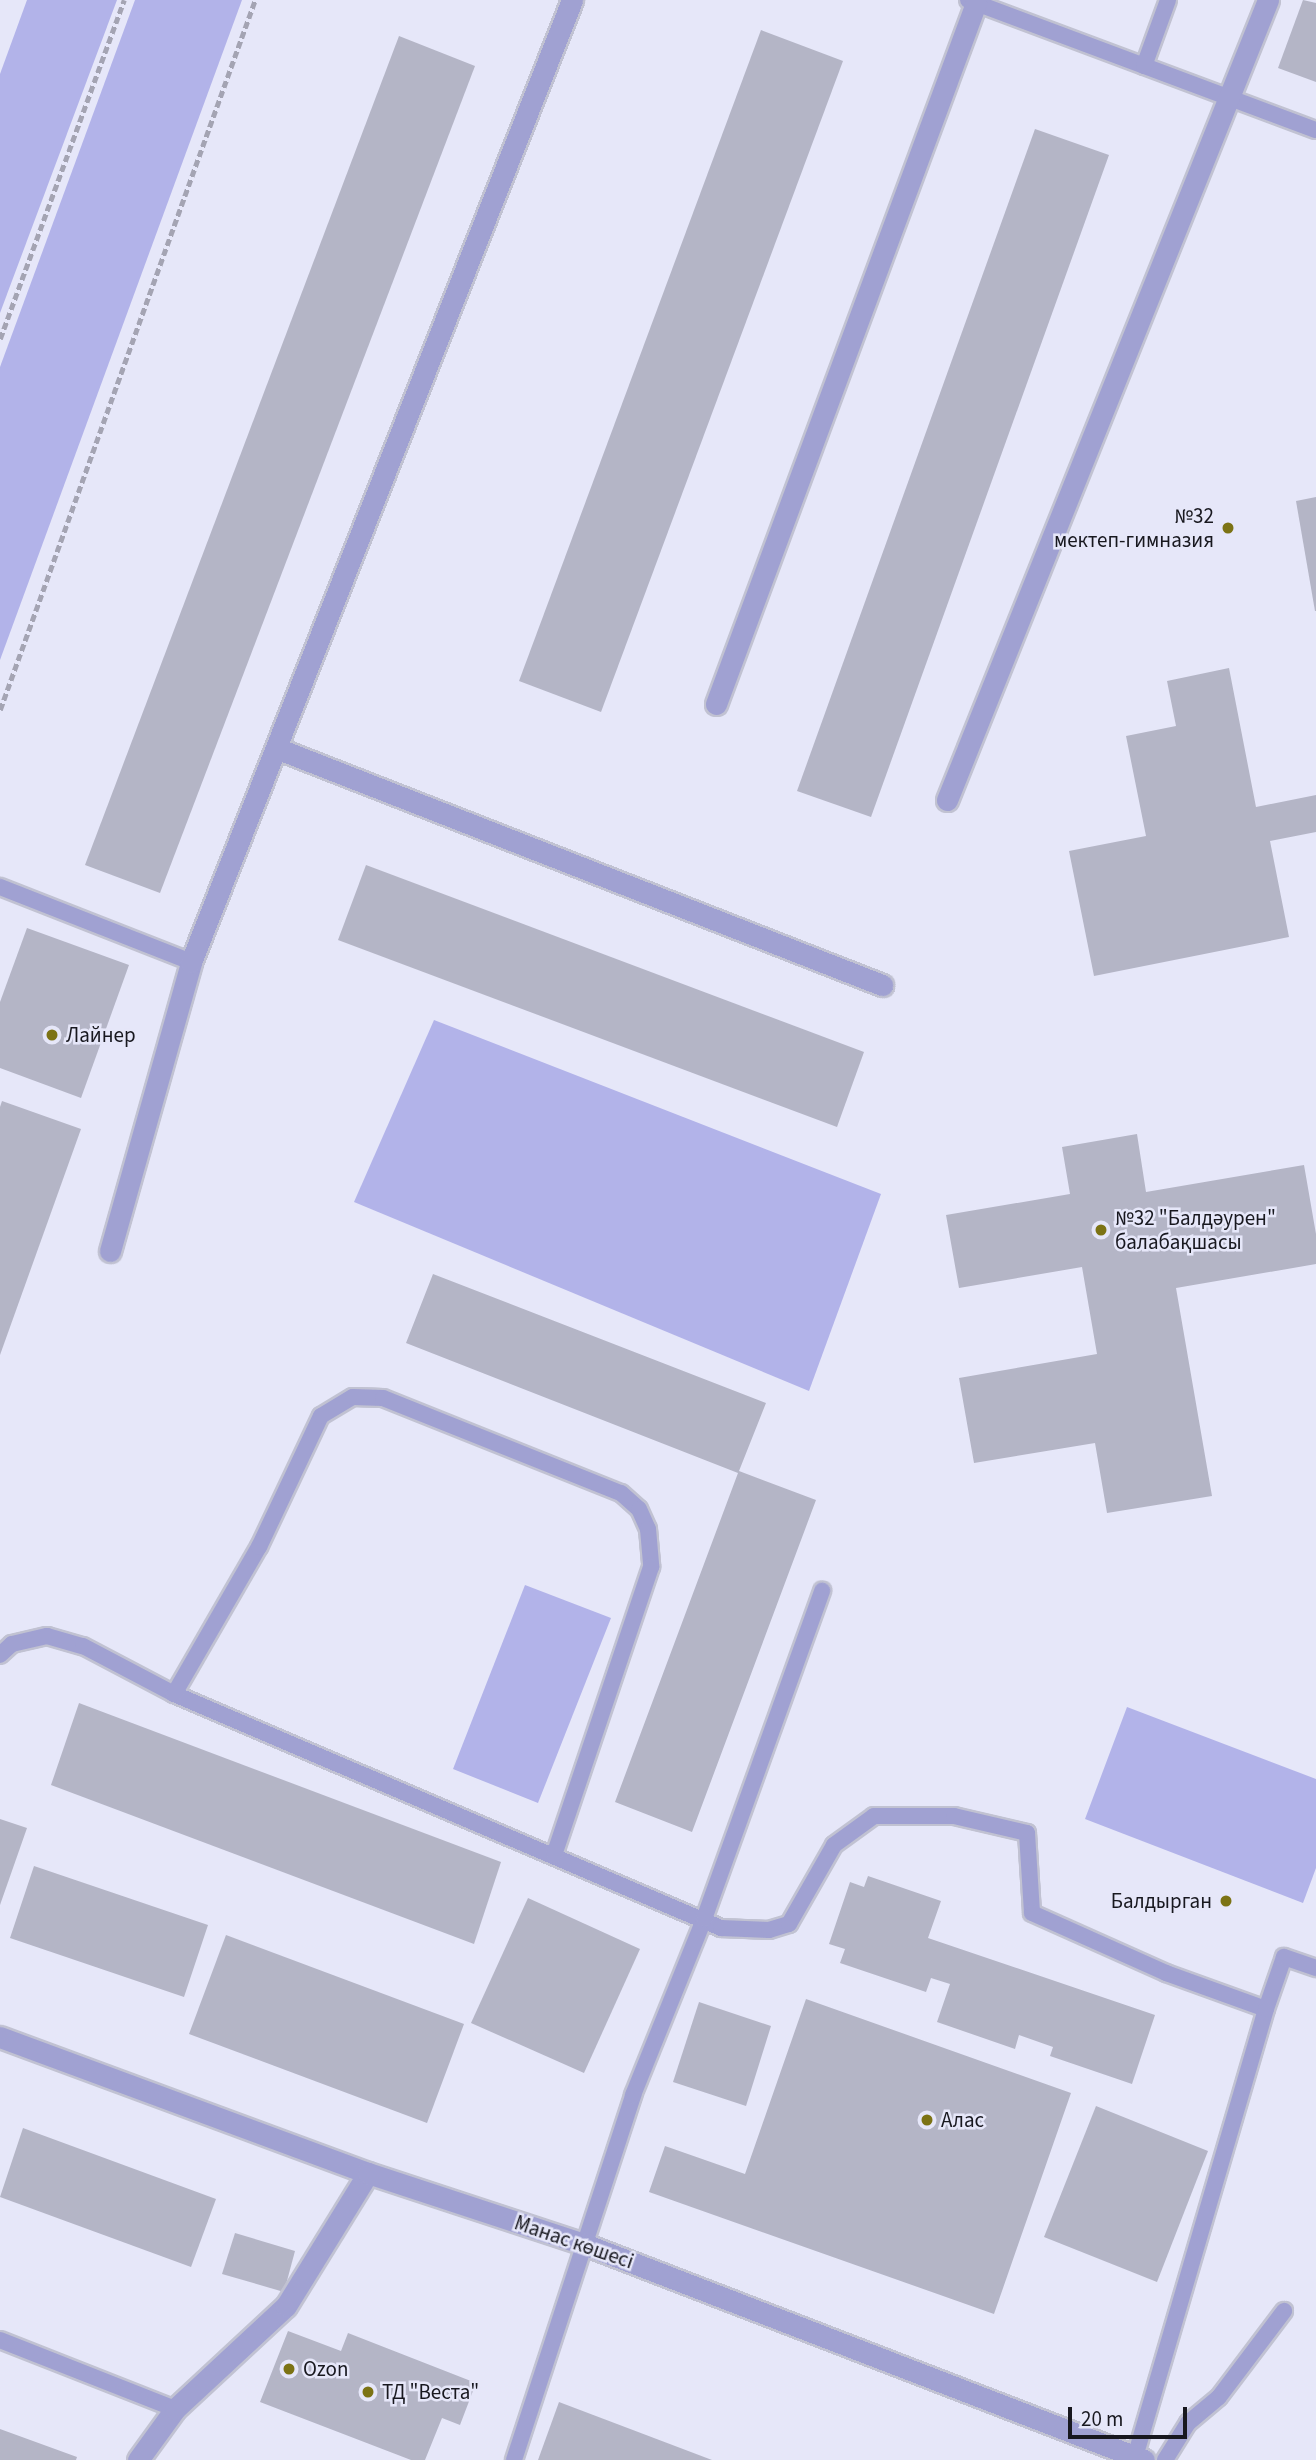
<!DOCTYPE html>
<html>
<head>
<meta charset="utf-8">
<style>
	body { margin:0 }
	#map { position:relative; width:1316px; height:2460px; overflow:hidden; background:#e6e7f9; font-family:"Source Sans 3",sans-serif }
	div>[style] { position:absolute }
	.green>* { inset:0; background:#b2b3e9 }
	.building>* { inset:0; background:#b4b5c6 }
	.path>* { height:4.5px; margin-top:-2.25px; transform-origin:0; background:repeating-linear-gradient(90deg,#a4a4b3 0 7px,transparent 0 10.5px) }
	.roads { filter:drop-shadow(2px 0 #c1c2d2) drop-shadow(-2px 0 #c1c2d2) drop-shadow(0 2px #c1c2d2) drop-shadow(0 -2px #c1c2d2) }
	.service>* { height:16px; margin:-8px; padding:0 8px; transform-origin:8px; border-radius:8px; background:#a0a1d2 }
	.minor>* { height:21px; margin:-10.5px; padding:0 10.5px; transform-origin:10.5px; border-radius:10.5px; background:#a0a1d2 }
	.tertiary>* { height:21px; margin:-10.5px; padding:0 10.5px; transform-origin:10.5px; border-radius:10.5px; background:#a0a1d2 }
	.dots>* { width:19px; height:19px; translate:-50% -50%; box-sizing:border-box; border:4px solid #e6e7f9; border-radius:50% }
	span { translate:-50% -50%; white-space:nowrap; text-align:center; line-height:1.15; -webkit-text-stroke:5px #e6e7f9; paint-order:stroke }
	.poi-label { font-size:21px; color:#18181f }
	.right { translate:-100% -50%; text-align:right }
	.left { translate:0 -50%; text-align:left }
	.street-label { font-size:21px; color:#18181f }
	.scale { position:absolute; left:1068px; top:2407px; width:119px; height:32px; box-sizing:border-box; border:4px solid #18181f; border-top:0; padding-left:9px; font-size:21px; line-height:24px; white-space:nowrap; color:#18181f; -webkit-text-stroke:5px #e6e7f9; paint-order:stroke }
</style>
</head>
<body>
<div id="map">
	<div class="green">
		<div style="clip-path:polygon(27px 0,117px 0,0 313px,0 74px)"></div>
		<div style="clip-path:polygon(135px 0,242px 0,0 660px,0 367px)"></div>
		<div style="clip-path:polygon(434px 1020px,881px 1194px,809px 1391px,354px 1202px)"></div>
		<div style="clip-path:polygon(525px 1585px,611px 1618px,538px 1803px,453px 1769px)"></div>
		<div style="clip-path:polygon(1127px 1707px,1316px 1779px,1316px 1868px,1303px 1903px,1085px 1819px)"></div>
	</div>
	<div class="building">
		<div style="clip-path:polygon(1303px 0,1316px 3px,1316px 82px,1278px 68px)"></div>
		<div style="clip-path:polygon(761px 30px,843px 61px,601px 712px,519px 681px)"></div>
		<div style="clip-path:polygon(399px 36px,475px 66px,160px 893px,85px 865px)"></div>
		<div style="clip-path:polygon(1035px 129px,1109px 155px,871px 817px,797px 791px)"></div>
		<div style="clip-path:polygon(1316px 497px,1316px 611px,1315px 611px,1296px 501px)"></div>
		<div style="clip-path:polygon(1229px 668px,1256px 807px,1316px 795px,1316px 832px,1270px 841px,1289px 937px,1094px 976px,1069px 851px,1146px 836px,1126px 736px,1176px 726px,1167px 681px)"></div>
		<div style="clip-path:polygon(366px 865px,864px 1052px,837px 1127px,338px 940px)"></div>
		<div style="clip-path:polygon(27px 928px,129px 965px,81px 1098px,0 1068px,0 1002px)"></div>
		<div style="clip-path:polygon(2px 1101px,81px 1129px,0 1355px,0 1107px)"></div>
		<div style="clip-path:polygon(1137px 1134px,1146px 1192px,1304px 1165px,1316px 1234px,1316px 1264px,1176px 1288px,1212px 1496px,1107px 1513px,1095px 1443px,974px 1463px,959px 1378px,1097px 1354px,1082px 1267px,959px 1288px,946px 1215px,1070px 1194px,1062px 1147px)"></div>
		<div style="clip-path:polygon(433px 1274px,766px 1403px,739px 1471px,816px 1500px,692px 1832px,615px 1802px,738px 1473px,406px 1343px)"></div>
		<div style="clip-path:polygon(79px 1703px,501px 1862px,474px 1944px,51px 1785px)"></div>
		<div style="clip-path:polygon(0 1819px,27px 1828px,0 1905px)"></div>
		<div style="clip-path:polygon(34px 1866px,208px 1925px,184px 1997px,10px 1938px)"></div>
		<div style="clip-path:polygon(868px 1876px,941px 1901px,928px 1938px,1155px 2015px,1132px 2084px,1050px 2056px,1053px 2047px,1019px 2035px,1015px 2049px,937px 2022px,950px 1984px,931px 1978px,926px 1992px,840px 1963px,845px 1949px,829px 1944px,850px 1882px,864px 1887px)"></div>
		<div style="clip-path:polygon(528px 1898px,640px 1949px,584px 2073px,471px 2023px)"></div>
		<div style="clip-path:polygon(226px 1935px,464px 2024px,427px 2123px,189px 2034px)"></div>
		<div style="clip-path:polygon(806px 1999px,1071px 2093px,994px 2314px,649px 2192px,665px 2146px,745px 2174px)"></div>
		<div style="clip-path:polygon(699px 2002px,771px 2026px,746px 2106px,673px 2082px)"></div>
		<div style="clip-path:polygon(1096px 2106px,1208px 2151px,1157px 2282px,1044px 2237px)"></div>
		<div style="clip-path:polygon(23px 2128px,216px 2199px,191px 2267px,0 2197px)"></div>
		<div style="clip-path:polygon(235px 2233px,295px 2251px,284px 2292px,222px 2274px)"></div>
		<div style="clip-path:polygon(288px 2331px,341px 2351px,348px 2333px,476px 2383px,460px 2425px,442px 2418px,425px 2460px,411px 2460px,260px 2402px)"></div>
		<div style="clip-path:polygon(559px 2402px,712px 2460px,538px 2460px)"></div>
		<div style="clip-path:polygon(0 2429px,77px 2457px,76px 2460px,0 2460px)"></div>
	</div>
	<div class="path">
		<div style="left:0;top:339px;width:361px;rotate:-69.9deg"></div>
		<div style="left:0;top:710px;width:754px;rotate:-70.24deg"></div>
	</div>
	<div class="roads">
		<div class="service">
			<div style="left:968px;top:0;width:371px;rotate:20.5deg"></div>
			<div style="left:1144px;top:66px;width:70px;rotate:-70deg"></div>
			<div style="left:0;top:887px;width:205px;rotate:21.4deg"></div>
			<div style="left:0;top:1655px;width:16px;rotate:-43deg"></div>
			<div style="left:12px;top:1644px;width:36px;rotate:-13deg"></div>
			<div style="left:47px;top:1636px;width:37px;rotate:16deg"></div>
			<div style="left:83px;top:1646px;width:103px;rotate:27.8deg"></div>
			<div style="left:174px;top:1694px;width:595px;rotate:23.16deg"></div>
			<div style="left:721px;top:1928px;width:48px;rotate:2.4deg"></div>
			<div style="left:769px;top:1930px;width:21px;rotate:-17deg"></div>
			<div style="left:789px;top:1924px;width:91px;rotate:-60.3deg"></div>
			<div style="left:834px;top:1845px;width:49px;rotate:-35.9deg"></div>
			<div style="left:874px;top:1816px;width:80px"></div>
			<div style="left:954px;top:1816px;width:75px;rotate:13.1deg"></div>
			<div style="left:1027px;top:1833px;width:80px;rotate:86.4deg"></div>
			<div style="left:1032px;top:1913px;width:147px;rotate:24.1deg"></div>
			<div style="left:1166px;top:1973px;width:106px;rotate:19.8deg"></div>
			<div style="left:1266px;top:2009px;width:467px;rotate:106.3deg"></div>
			<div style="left:174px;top:1694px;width:170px;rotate:-60deg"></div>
			<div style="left:259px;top:1547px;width:145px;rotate:-64.7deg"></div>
			<div style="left:321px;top:1416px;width:37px;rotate:-31deg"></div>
			<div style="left:353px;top:1397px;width:30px;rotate:2deg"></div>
			<div style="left:383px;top:1398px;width:256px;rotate:21.8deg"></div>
			<div style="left:621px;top:1493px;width:24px;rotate:42deg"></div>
			<div style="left:639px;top:1509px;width:22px;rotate:66deg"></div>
			<div style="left:648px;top:1529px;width:38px;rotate:85deg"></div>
			<div style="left:651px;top:1567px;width:304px;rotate:108.6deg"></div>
			<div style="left:1266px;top:2009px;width:55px;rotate:-70.9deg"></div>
			<div style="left:1284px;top:1957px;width:34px;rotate:19deg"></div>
			<div style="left:0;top:2340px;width:188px;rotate:21.5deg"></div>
			<div style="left:514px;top:2460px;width:384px;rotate:-71.9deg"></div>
			<div style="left:633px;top:2095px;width:190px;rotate:-68deg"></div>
			<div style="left:704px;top:1919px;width:349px;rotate:-70.2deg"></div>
			<div style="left:1165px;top:2460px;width:44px;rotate:-58.1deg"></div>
			<div style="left:1188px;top:2423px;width:40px;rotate:-40deg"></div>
			<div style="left:1219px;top:2397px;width:108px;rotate:-52.9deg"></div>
		</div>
		<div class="minor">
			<div style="left:716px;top:704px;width:748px;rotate:-69.65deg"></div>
			<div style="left:276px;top:748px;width:651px;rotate:21.36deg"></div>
			<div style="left:947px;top:800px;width:862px;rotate:-68.14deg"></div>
			<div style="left:110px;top:1251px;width:300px;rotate:-74.3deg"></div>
			<div style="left:191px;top:962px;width:1035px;rotate:-68.39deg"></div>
			<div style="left:138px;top:2460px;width:63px;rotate:-54deg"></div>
			<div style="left:175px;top:2409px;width:151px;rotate:-42.9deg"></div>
			<div style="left:286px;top:2306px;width:156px;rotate:-58.3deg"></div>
		</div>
		<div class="tertiary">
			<div style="left:0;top:2037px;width:392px;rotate:20.3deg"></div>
			<div style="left:368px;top:2173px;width:227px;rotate:18.2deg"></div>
			<div style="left:584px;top:2244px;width:600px;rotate:21.09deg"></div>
		</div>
	</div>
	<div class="dots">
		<div style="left:1228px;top:528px;background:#7c7315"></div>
		<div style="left:52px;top:1035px;background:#7c7315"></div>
		<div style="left:1101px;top:1230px;background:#7c7315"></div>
		<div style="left:1226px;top:1901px;background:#7c7315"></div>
		<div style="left:927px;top:2120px;background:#7c7315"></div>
		<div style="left:289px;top:2369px;background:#7c7315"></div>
		<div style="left:368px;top:2392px;background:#7c7315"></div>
	</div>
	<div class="poi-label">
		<span class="right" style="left:1214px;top:528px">№32<br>мектеп-гимназия</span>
		<span class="left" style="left:66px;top:1035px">Лайнер</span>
		<span class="left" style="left:1115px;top:1230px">№32 "Балдәурен"<br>балабақшасы</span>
		<span class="right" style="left:1212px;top:1901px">Балдырган</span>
		<span class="left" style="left:941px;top:2120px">Алас</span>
		<span class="left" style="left:303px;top:2369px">Ozon</span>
		<span class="left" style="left:382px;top:2392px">ТД "Веста"</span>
	</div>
	<div class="street-label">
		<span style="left:574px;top:2242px;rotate:19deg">Манас көшесі</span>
	</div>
	<div class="scale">20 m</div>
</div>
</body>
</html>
